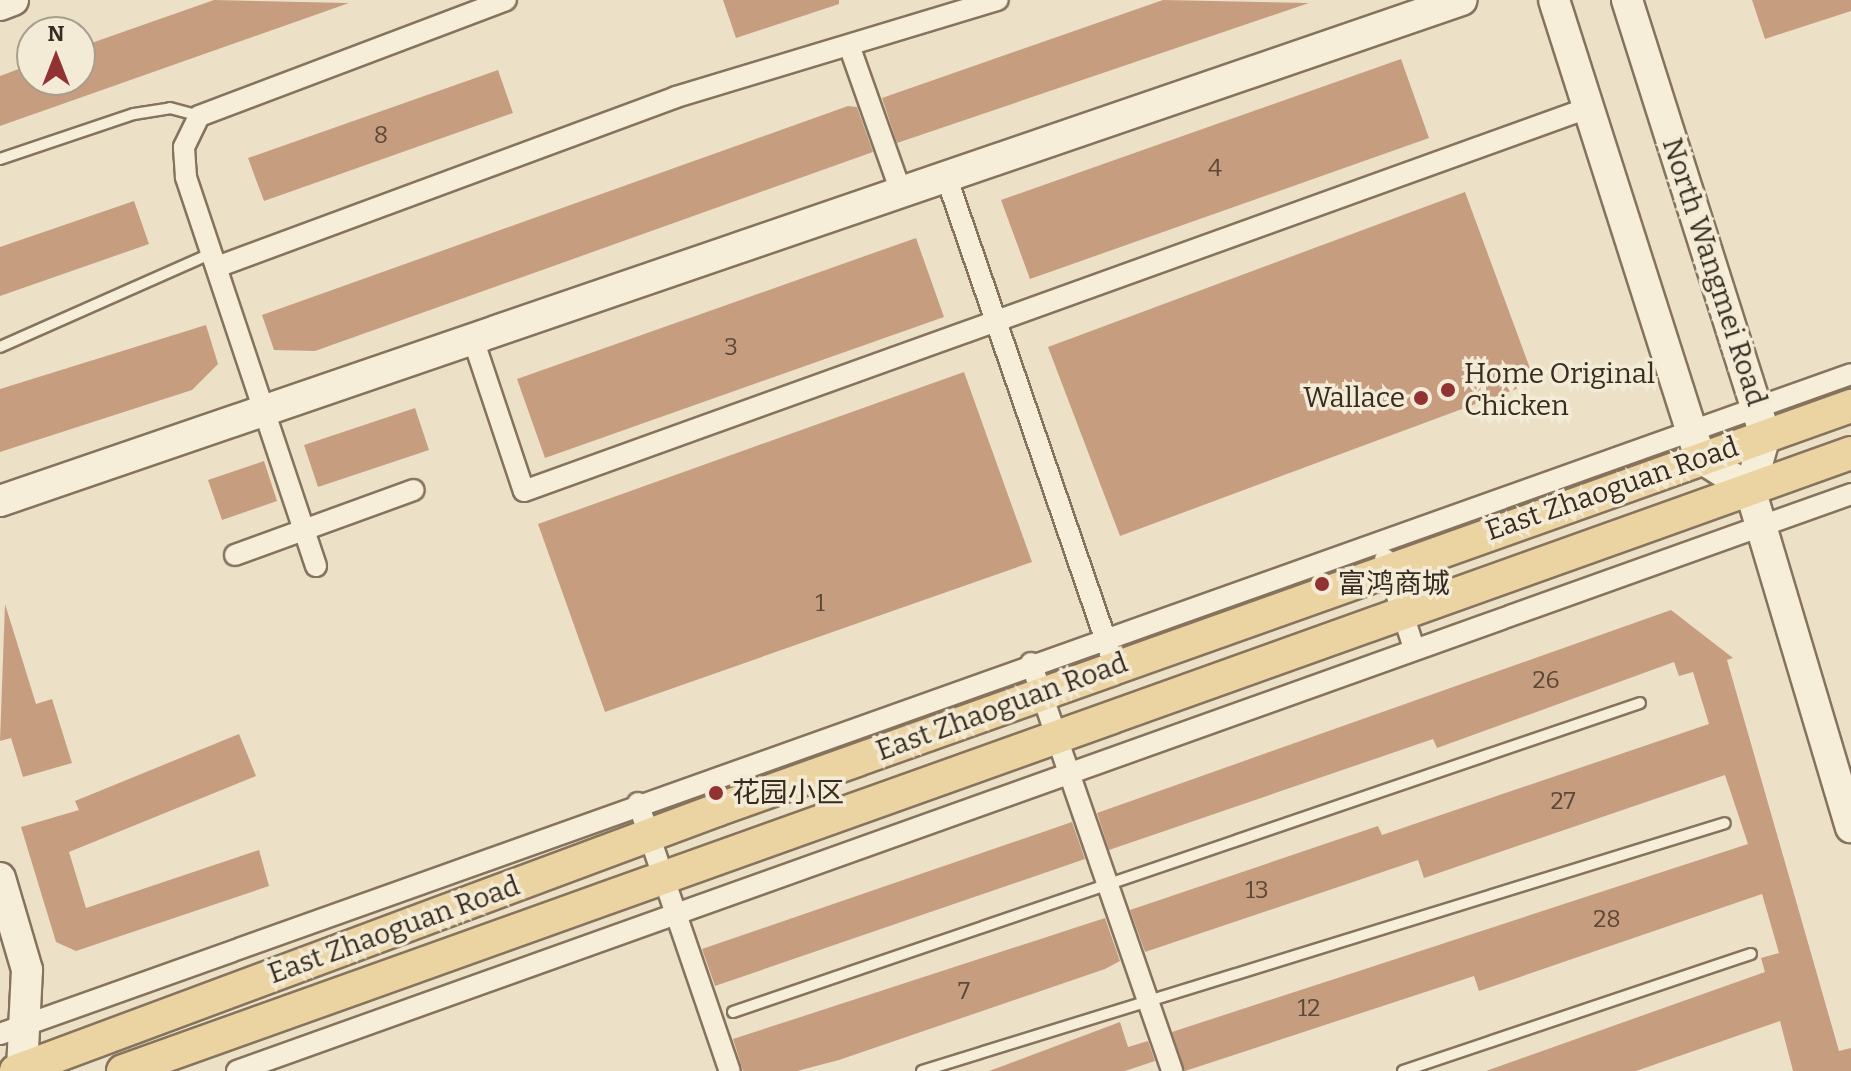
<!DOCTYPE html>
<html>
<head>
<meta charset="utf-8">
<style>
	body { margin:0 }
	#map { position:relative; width:1851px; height:1071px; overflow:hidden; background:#ece1c7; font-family:Bitter,"Noto Sans SC",serif }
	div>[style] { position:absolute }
	.building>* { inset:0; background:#c79d80 }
	.roads { filter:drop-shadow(2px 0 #86735e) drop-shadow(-2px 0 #86735e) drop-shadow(0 2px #86735e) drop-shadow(0 -2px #86735e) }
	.lane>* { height:10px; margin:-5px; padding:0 5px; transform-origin:5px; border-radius:5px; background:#f7eeda }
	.street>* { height:20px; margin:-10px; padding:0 10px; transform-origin:10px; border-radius:10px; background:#f7eeda }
	.secondary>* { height:30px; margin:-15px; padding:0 15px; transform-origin:15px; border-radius:15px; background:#f7eeda }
	.primary>* { height:32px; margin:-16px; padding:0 16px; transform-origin:16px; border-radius:16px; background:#ecd4a2 }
	.dots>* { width:22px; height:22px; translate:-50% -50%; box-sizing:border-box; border:4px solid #f3ebd6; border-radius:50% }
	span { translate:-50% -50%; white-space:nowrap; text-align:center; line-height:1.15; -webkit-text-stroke:7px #f3ebd6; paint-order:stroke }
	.number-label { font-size:24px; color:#5c4838 }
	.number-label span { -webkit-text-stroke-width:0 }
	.street-label { font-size:28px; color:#382b20 }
	.poi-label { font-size:28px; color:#382b20 }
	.left { translate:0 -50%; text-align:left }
	.right { translate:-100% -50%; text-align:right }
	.north { position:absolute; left:16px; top:16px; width:80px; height:80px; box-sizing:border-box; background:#f3ebd6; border:2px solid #a89e8d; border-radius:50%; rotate:0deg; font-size:22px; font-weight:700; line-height:32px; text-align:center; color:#382b20 }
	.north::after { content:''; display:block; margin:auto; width:28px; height:36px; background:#913233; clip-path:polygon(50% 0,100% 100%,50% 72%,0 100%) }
</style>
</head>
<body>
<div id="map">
	<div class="building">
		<div style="clip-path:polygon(214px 0,349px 3px,0 126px,0 76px,32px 64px,32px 80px,80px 80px,80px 47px)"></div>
		<div style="clip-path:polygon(723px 0,839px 0,839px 4px,736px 38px)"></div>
		<div style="clip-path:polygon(1163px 0,1309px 3px,897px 143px,882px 98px)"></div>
		<div style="clip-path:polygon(1752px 0,1851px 0,1851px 11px,1765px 39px)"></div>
		<div style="clip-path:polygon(1401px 59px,1429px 138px,1030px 279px,1001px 200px)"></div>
		<div style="clip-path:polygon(498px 70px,513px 113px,264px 201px,248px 158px)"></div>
		<div style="clip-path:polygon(848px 106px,857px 107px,873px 152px,315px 351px,274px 350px,262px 315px)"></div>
		<div style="clip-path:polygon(1465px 192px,1535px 382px,1120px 536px,1048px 347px)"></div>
		<div style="clip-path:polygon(134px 201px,149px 244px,0 296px,0 247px)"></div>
		<div style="clip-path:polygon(916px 238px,944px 317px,545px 458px,517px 379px)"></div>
		<div style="clip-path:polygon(206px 325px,218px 364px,192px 390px,0 452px,0 389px)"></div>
		<div style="clip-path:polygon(964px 372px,1032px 562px,605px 712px,538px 524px)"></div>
		<div style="clip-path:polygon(415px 408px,429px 450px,318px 487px,304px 445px)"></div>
		<div style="clip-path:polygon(264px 461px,277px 501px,222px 520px,208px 480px)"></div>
		<div style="clip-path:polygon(5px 604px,36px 704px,52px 699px,72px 763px,23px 777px,11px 738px,0 741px)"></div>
		<div style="clip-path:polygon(1671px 610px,1733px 658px,1727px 660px,1839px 1051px,1851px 1048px,1851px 1071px,1793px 1071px,1780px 1021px,1636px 1071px,1486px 1071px,1765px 972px,1761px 958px,1779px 953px,1762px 894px,1479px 991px,1474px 976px,1185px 1071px,1172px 1032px,1748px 844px,1725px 775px,1424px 878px,1418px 860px,1145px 952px,1130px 910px,1378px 826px,1382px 835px,1709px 724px,1693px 672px,1679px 676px,1674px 662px,1437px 748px,1433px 739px,1109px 850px,1097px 813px)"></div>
		<div style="clip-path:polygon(239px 734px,256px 776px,69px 852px,86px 908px,259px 850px,269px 886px,76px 951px,56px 942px,21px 827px,79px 810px,75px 801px)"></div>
		<div style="clip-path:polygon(1072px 822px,1085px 859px,715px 986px,702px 949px)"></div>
		<div style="clip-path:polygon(1105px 918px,1120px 961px,1105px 969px,839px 1060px,797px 1071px,743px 1071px,733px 1039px)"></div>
		<div style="clip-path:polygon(1120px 1022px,1128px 1047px,1148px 1041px,1155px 1061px,1125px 1071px,989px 1071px)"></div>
	</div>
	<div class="roads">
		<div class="lane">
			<div style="left:0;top:159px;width:141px;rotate:-18.6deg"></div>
			<div style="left:134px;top:114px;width:36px;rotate:-9deg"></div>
			<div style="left:170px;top:108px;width:30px;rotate:15deg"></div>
			<div style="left:0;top:347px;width:232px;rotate:-23.9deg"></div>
			<div style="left:733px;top:1012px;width:958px;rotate:-18.81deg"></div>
			<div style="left:922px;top:1071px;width:840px;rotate:-17.16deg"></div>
			<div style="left:1403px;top:1071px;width:367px;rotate:-18.6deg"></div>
		</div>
		<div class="street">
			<div style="left:850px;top:48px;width:153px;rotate:70.5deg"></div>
			<div style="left:946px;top:176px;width:519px;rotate:71.01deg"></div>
			<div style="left:217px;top:267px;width:489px;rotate:-20.3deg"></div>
			<div style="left:676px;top:97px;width:336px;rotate:-16.8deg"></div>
			<div style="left:472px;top:336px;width:163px;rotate:71.5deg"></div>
			<div style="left:524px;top:491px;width:1131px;rotate:-19.8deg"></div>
			<div style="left:235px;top:555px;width:190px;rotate:-20deg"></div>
			<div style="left:1385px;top:559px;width:94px;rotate:72deg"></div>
			<div style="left:316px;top:566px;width:410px;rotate:-108.5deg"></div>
			<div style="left:186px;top:177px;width:30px;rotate:-94deg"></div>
			<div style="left:184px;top:147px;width:34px;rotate:-64deg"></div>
			<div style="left:199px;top:116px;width:328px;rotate:-20.7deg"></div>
			<div style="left:1031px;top:663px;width:432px;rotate:70.9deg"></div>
			<div style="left:638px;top:803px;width:283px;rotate:71.1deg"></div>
			<div style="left:0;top:1034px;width:1965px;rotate:-19.62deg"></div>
			<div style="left:237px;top:1071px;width:1714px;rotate:-19.67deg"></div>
		</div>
		<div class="secondary">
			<div style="left:1554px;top:0;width:480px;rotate:72.3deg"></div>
			<div style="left:1700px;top:457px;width:59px;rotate:32.6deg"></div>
			<div style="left:1627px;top:0;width:457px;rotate:72.4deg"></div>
			<div style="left:1765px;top:436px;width:55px;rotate:105.8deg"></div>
			<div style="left:0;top:5px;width:14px;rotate:-21deg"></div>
			<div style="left:1750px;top:489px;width:353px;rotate:73.4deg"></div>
			<div style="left:0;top:501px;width:1545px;rotate:-18.92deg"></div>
			<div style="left:0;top:878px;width:96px;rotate:73.6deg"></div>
			<div style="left:27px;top:970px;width:99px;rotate:92.9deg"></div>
		</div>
		<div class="primary">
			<div style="left:16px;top:1071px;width:748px;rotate:-20.42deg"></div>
			<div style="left:717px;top:810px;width:1204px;rotate:-19.61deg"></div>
			<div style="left:123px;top:1071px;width:1835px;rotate:-19.68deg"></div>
		</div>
	</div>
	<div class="dots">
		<div style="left:1448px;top:390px;background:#913233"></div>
		<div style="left:1421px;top:398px;background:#913233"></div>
		<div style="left:1322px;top:584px;background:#913233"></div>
		<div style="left:716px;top:793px;background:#913233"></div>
	</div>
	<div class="number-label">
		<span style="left:381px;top:136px">8</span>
		<span style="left:1215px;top:169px">4</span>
		<span style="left:731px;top:348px">3</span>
		<span style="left:820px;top:604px">1</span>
		<span style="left:1546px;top:681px">26</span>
		<span style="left:1563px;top:802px">27</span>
		<span style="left:1257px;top:891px">13</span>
		<span style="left:1607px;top:920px">28</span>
		<span style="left:964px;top:992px">7</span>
		<span style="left:1309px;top:1009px">12</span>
	</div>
	<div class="street-label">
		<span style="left:1714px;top:272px;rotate:72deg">North Wangmei Road</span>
		<span style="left:1612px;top:489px;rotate:-19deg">East Zhaoguan Road</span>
		<span style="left:1002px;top:707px;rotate:-20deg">East Zhaoguan Road</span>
		<span style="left:394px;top:930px;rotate:-20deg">East Zhaoguan Road</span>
	</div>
	<div class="poi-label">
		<span class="left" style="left:1464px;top:390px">Home Original<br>Chicken</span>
		<span class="right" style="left:1405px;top:398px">Wallace</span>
		<span class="left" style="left:1338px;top:584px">富鸿商城</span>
		<span class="left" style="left:732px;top:793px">花园小区</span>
	</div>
	<div class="north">N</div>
</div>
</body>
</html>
